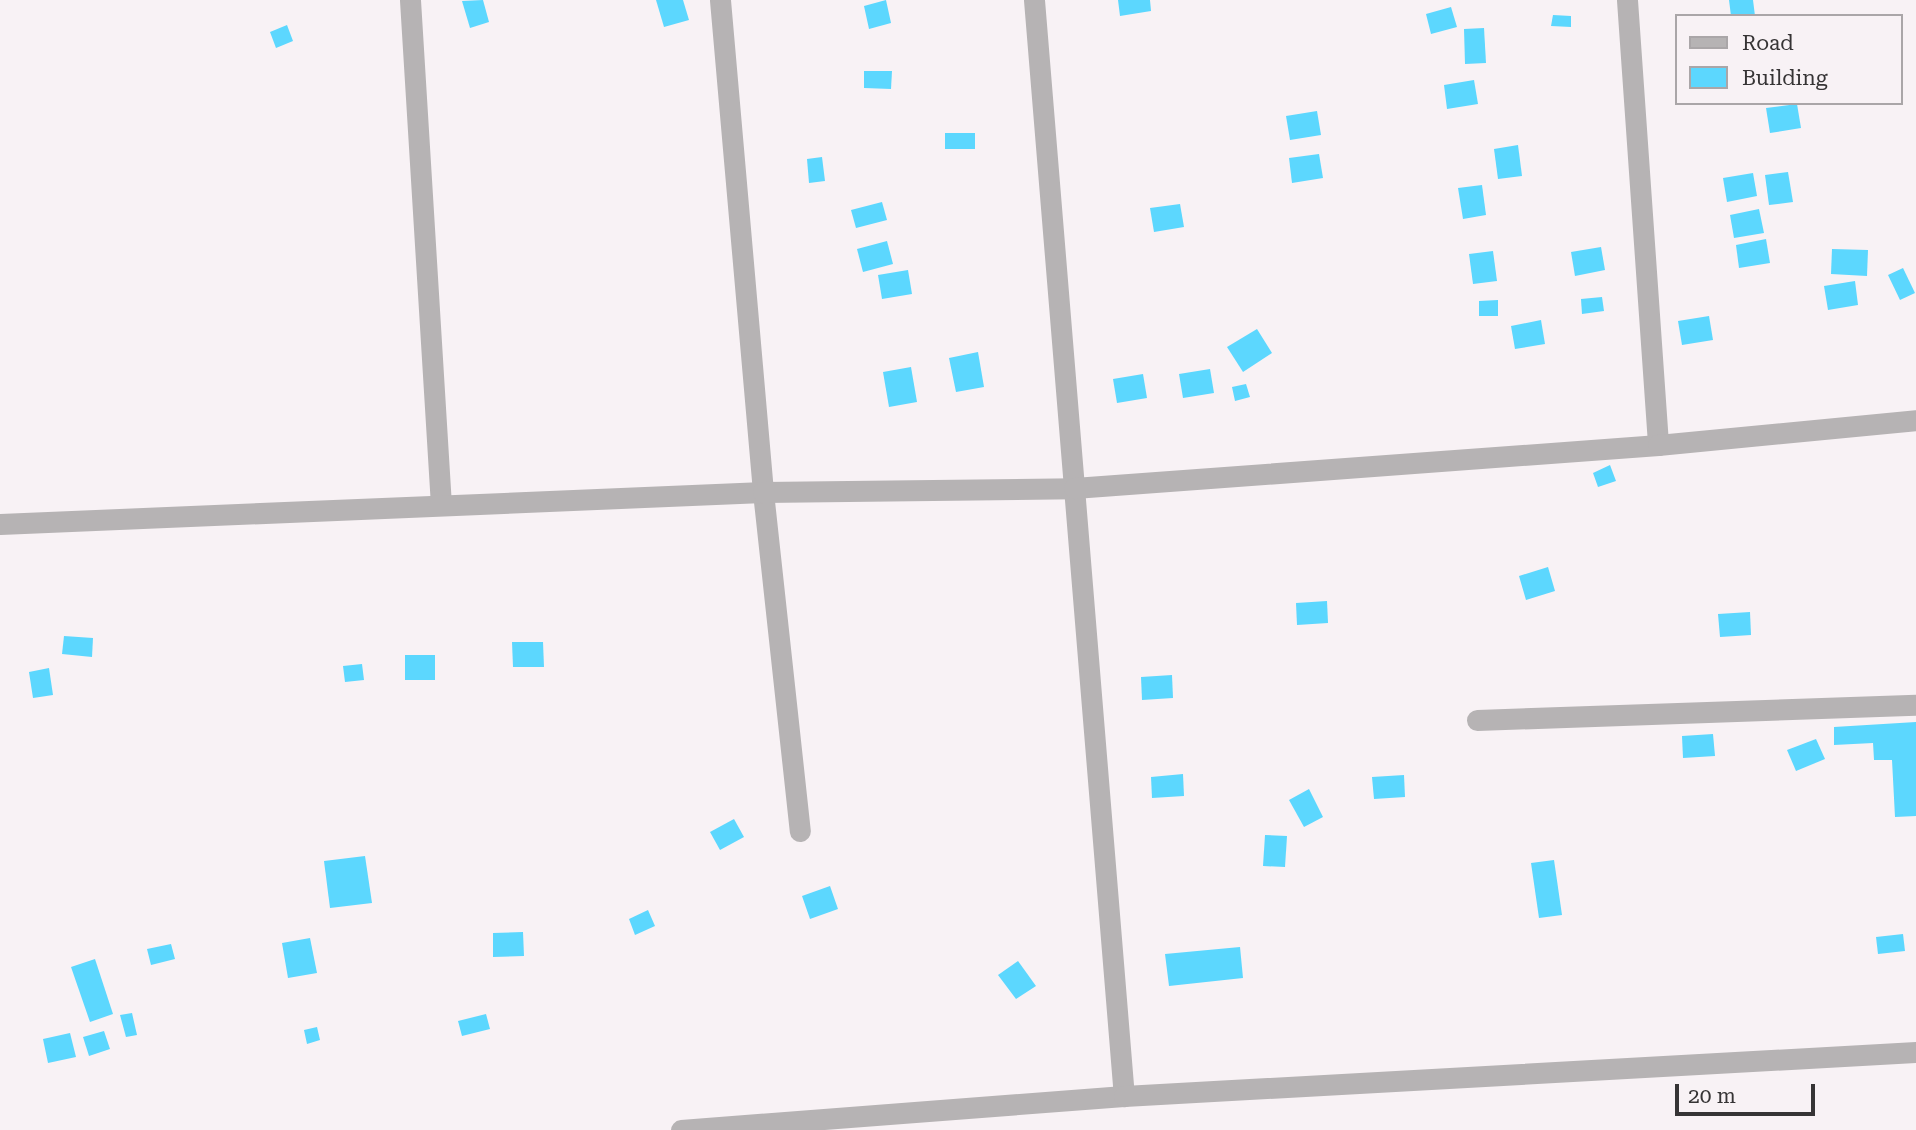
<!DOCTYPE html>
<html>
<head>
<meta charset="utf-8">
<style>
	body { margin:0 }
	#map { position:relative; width:1916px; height:1130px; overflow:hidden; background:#f8f2f5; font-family:"Roboto Serif",serif }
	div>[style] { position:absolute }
	.building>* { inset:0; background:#5cd7fe }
	.minor>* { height:21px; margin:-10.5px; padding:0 10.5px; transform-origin:10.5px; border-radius:10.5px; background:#b6b3b4 }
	span { translate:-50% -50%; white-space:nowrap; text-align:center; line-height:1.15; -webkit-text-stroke:6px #f8f2f5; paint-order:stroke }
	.legend { position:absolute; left:1675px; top:14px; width:228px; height:91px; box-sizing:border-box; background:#f8f2f5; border:2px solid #aaa6a8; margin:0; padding:9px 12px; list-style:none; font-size:21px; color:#363435 }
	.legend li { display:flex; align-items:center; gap:14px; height:35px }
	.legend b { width:35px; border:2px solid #aaa6a8 }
	.scale { position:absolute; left:1675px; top:1084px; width:140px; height:32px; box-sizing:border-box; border:4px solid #363435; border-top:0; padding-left:9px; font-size:21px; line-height:24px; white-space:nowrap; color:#363435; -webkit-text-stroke:5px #f8f2f5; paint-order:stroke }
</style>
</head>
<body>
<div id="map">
	<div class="building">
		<div style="clip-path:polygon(483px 0,489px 22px,470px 28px,462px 1px)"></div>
		<div style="clip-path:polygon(656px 0,683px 0,689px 20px,664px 27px)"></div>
		<div style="clip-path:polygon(886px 0,891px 23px,869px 29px,864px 6px)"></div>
		<div style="clip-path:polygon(1118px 0,1150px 0,1151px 11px,1120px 16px)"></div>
		<div style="clip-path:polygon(1729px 0,1753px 0,1755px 16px,1731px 16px)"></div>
		<div style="clip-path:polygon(1451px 7px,1457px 27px,1431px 34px,1426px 14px)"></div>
		<div style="clip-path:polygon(1553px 15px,1571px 16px,1571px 27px,1551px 26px)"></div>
		<div style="clip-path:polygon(287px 25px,293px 41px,276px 48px,270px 32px)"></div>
		<div style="clip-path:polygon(1484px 28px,1486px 63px,1465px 64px,1464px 29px)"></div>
		<div style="clip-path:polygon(864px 71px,892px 71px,891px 89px,864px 88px)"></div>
		<div style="clip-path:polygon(1474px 80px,1478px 104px,1447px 109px,1444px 85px)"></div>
		<div style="clip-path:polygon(1797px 104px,1801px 128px,1770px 133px,1766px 108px)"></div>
		<div style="clip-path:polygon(1317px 111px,1321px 135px,1290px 140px,1286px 116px)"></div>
		<div style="clip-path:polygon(945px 133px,975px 133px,975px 149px,945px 149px)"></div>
		<div style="clip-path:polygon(1518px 145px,1522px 176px,1498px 179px,1494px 149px)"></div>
		<div style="clip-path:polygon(1319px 154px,1323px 178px,1292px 183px,1289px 158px)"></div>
		<div style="clip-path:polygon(822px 157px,825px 181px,809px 183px,807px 159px)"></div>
		<div style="clip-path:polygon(1788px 172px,1793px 202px,1769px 205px,1765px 175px)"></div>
		<div style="clip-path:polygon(1753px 173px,1757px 196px,1727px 202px,1723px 178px)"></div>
		<div style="clip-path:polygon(1482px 185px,1486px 215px,1463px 219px,1458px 188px)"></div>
		<div style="clip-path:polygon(882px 202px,887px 220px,856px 228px,851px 210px)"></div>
		<div style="clip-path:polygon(1180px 204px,1184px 227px,1154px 232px,1150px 208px)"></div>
		<div style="clip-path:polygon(1759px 209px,1764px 233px,1734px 238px,1730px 215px)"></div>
		<div style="clip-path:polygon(1766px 239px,1770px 263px,1739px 268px,1736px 245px)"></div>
		<div style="clip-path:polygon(887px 241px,893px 264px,863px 272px,857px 249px)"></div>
		<div style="clip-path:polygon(1601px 247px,1605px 270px,1575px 276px,1571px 252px)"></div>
		<div style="clip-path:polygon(1832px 249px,1868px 250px,1867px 276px,1831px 274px)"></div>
		<div style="clip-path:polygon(1493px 251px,1497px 281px,1473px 284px,1469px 254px)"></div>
		<div style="clip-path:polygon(1903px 268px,1915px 293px,1900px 300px,1888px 275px)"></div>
		<div style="clip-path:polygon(908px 270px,912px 294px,882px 299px,878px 275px)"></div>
		<div style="clip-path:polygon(1855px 281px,1858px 305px,1828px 310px,1824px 286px)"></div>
		<div style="clip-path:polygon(1602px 297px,1604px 311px,1582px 314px,1581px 299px)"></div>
		<div style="clip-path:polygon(1498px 300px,1498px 316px,1479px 316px,1479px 301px)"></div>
		<div style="clip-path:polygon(1709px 316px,1713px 340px,1682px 345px,1678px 321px)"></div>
		<div style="clip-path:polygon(1541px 320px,1545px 344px,1515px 349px,1511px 326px)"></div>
		<div style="clip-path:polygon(1257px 329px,1272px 353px,1243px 372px,1227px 347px)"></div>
		<div style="clip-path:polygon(978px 352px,984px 387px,956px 392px,949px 358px)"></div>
		<div style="clip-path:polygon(911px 367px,917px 402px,889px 407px,883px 372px)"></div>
		<div style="clip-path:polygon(1210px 369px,1214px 393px,1183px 398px,1179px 374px)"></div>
		<div style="clip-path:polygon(1143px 374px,1147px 398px,1117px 403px,1113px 379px)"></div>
		<div style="clip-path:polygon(1246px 384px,1250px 397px,1235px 401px,1232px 387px)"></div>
		<div style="clip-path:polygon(1610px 465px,1616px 481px,1598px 487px,1593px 473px)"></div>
		<div style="clip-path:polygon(1548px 567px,1555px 591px,1526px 600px,1519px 576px)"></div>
		<div style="clip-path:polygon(1327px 601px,1328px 623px,1297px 625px,1296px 603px)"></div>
		<div style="clip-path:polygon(1750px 612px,1751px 635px,1720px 637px,1718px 614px)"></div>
		<div style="clip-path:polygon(64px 636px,93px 638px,92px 657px,62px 654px)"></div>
		<div style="clip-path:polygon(512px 642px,543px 642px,544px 667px,513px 667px)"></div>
		<div style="clip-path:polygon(405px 655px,435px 655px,435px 680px,405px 680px)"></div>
		<div style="clip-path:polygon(362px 664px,364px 680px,345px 682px,343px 666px)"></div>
		<div style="clip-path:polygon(49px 668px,53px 695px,33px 698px,29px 672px)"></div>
		<div style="clip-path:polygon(1172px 675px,1173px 698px,1142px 700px,1141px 677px)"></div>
		<div style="clip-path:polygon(1916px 722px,1916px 816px,1895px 817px,1892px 760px,1874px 760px,1873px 743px,1834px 745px,1834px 727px)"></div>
		<div style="clip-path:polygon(1713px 734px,1715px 756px,1683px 758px,1682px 736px)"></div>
		<div style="clip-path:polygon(1816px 739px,1825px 759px,1796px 771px,1787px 750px)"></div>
		<div style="clip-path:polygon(1183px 774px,1184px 796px,1152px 798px,1151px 777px)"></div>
		<div style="clip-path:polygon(1404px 775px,1405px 797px,1374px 799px,1372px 777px)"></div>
		<div style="clip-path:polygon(1309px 789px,1323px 817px,1304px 827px,1289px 800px)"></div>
		<div style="clip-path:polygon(734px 819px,744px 837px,720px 850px,710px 832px)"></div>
		<div style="clip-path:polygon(1265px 835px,1287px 836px,1285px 867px,1263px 866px)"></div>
		<div style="clip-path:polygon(365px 856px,372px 903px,330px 908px,324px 861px)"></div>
		<div style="clip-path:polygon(1554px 860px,1562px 915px,1539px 918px,1531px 863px)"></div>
		<div style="clip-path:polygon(830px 886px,838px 909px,810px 919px,802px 896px)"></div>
		<div style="clip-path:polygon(648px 910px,655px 926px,635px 935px,629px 919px)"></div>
		<div style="clip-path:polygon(523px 932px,524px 956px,493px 957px,493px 933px)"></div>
		<div style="clip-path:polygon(1903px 934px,1905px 951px,1878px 954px,1876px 937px)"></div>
		<div style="clip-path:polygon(310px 938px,317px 973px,288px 978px,282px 943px)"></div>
		<div style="clip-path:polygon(171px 944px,175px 959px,151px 965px,147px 949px)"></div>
		<div style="clip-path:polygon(1240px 947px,1243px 978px,1169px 986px,1165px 954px)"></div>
		<div style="clip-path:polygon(95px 959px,113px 1014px,90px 1022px,71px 967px)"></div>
		<div style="clip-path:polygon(1018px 961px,1036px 986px,1016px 999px,998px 975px)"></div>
		<div style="clip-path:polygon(132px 1013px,137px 1035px,126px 1037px,120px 1015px)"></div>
		<div style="clip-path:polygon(486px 1014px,490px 1029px,462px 1036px,458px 1021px)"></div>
		<div style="clip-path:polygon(317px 1027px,320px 1040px,307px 1044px,304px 1030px)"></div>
		<div style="clip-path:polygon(104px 1031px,110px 1049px,89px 1056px,83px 1037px)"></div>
		<div style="clip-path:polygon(70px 1033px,76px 1057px,48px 1063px,43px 1039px)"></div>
	</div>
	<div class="minor">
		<div style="left:410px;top:0;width:506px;rotate:86.49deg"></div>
		<div style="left:720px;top:0;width:494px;rotate:85deg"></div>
		<div style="left:763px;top:492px;width:341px;rotate:83.8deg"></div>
		<div style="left:1034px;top:0;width:1100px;rotate:85.31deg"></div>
		<div style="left:1627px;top:0;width:446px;rotate:86deg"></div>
		<div style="left:0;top:524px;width:764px;rotate:-2.4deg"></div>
		<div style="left:763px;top:492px;width:311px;rotate:-0.7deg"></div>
		<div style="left:1074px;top:488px;width:586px;rotate:-4.21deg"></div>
		<div style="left:1658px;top:445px;width:259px;rotate:-5.5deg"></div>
		<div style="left:1477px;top:720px;width:439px;rotate:-2deg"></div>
		<div style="left:681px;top:1130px;width:444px;rotate:-4.4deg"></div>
		<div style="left:1124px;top:1096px;width:793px;rotate:-3.18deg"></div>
	</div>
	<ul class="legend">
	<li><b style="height:9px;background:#b6b3b4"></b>Road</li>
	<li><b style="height:19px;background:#5cd7fe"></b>Building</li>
	</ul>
	<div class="scale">20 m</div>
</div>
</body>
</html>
